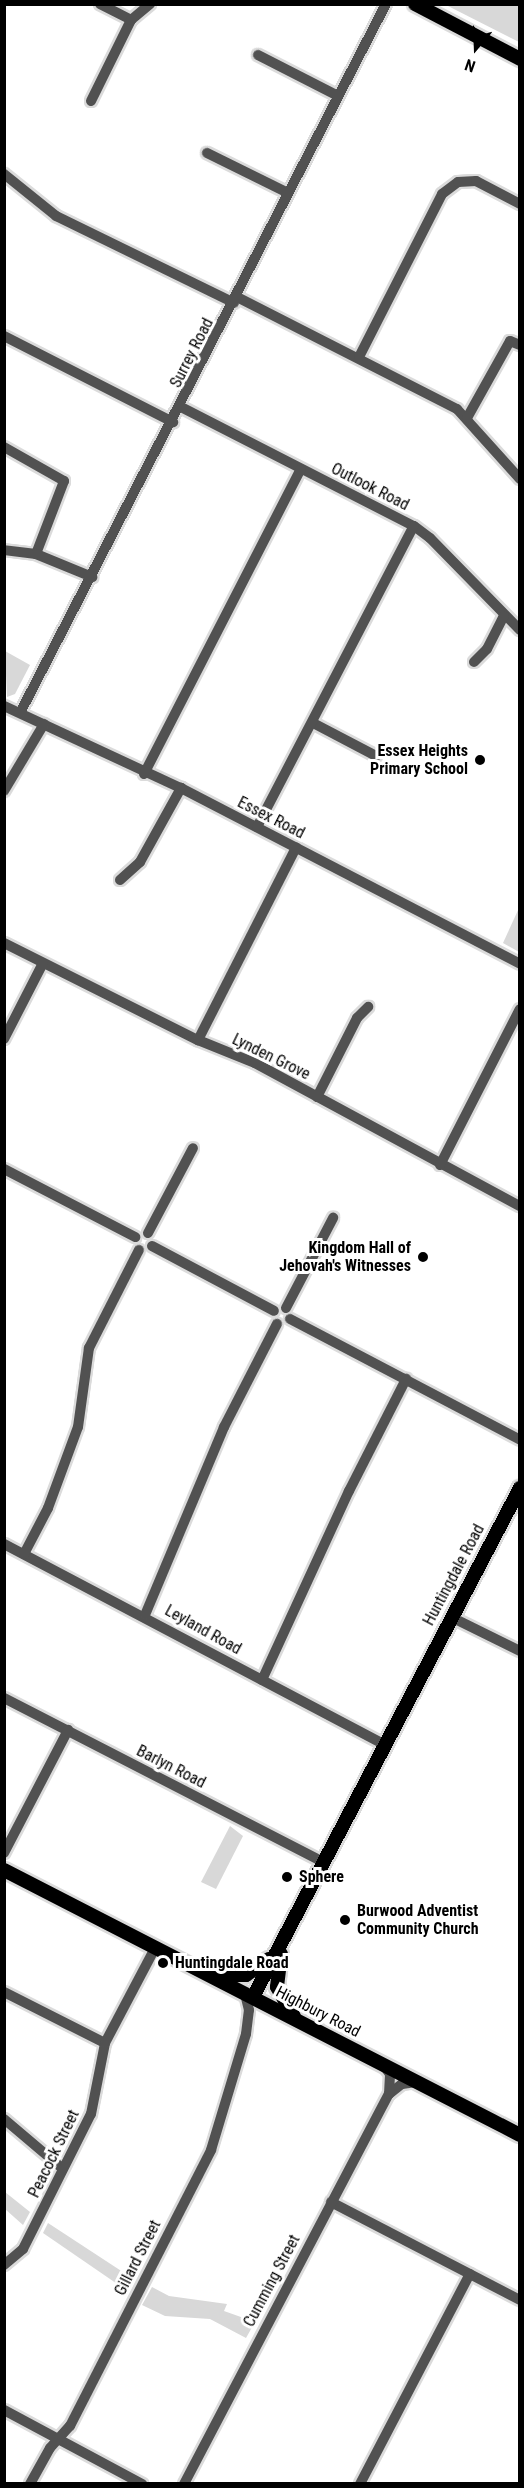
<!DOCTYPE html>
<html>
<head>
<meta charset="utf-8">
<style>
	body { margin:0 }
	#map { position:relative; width:524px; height:2488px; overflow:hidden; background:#fff; font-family:"Roboto Condensed",sans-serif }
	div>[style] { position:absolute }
	.green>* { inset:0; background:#d8d8d8 }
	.roads { filter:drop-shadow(2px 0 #dbdbdb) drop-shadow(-2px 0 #dbdbdb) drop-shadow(0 2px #dbdbdb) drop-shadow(0 -2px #dbdbdb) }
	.minor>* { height:10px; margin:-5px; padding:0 5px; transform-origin:5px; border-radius:5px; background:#515151 }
	.major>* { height:14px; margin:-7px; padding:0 7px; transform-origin:7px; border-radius:7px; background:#000 }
	.dots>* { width:16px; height:16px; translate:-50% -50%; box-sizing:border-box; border:3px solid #fff; border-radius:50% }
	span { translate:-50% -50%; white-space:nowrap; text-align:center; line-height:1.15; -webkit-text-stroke:6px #fff; paint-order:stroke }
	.street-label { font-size:16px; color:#000 }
	.poi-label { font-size:16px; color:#000; font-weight:700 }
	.right { translate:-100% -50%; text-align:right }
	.left { translate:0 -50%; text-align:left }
	.frame { position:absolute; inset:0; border:6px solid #000; pointer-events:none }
	.north { position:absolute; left:446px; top:18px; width:60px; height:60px; -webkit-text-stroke:4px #fff; paint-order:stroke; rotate:199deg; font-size:16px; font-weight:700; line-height:24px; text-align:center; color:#000 }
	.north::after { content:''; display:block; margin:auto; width:21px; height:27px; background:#000; clip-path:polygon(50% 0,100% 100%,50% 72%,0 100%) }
</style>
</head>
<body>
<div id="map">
	<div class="green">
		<div style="clip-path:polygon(446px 5px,519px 5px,519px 42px)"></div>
		<div style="clip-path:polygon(5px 651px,30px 665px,15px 694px,7px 697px)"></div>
		<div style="clip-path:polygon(519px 908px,519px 952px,503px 943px)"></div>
		<div style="clip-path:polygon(230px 1826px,243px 1836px,216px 1889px,201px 1882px)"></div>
		<div style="clip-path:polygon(5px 2192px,30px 2212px,23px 2225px,5px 2209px)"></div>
		<div style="clip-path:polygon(48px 2223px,132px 2278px,126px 2290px,43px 2233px)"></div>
		<div style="clip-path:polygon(152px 2287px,169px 2296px,227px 2304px,224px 2311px,255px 2322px,246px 2338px,210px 2319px,165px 2316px,142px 2305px)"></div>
	</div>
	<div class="roads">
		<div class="minor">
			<div style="left:100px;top:4px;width:35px;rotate:27deg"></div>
			<div style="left:258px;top:55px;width:90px;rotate:27.1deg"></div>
			<div style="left:91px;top:101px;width:90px;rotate:-63.7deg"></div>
			<div style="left:131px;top:20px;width:25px;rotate:-40deg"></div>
			<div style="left:207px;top:153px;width:90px;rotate:26.3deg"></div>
			<div style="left:4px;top:174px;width:67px;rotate:38.9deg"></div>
			<div style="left:56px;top:216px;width:198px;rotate:26deg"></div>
			<div style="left:237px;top:297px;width:247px;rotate:27deg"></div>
			<div style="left:457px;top:409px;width:94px;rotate:48deg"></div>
			<div style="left:4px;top:336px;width:190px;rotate:27deg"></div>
			<div style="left:359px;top:357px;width:183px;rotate:-63deg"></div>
			<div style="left:442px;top:194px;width:20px;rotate:-37deg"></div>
			<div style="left:458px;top:182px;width:18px;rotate:-3deg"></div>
			<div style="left:476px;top:181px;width:50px;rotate:27.6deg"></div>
			<div style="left:181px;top:407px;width:262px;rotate:27.1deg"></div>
			<div style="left:414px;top:526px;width:20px;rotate:37deg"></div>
			<div style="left:430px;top:538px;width:129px;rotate:45.6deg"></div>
			<div style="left:467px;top:418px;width:88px;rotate:-60.8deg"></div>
			<div style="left:510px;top:341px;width:11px;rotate:22deg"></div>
			<div style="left:4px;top:447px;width:69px;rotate:29.5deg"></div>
			<div style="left:64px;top:481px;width:78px;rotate:111deg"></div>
			<div style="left:36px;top:554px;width:32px;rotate:-173deg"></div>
			<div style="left:36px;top:554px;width:61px;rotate:22.3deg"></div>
			<div style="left:474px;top:662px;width:18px;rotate:-45deg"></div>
			<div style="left:487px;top:649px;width:37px;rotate:-63deg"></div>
			<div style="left:4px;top:706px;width:195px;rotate:24.9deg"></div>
			<div style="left:181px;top:788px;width:382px;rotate:27.4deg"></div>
			<div style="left:20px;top:713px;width:798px;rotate:-62.7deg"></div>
			<div style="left:313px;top:723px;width:71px;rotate:27.6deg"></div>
			<div style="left:144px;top:774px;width:343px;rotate:-62.8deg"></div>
			<div style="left:4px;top:791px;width:78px;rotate:-59.2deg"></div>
			<div style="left:257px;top:827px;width:339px;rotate:-62.5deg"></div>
			<div style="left:120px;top:880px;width:27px;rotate:-42deg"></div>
			<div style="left:140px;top:862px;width:85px;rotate:-61deg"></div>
			<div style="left:4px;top:943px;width:217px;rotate:26.6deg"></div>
			<div style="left:198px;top:1040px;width:61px;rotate:22deg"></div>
			<div style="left:255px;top:1063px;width:301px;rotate:28.4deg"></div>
			<div style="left:4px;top:1039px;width:85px;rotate:-62.8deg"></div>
			<div style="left:198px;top:1040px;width:216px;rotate:-63deg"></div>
			<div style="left:317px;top:1097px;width:89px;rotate:-63.1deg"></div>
			<div style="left:357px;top:1018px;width:16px;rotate:-45deg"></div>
			<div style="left:440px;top:1165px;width:175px;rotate:-62.9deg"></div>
			<div style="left:4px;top:1169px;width:148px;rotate:27.4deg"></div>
			<div style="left:148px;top:1233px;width:96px;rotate:-62.1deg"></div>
			<div style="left:152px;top:1246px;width:138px;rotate:28deg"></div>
			<div style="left:286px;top:1308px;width:102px;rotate:-62.4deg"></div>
			<div style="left:290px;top:1319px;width:260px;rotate:27.7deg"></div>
			<div style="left:4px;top:1544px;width:431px;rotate:27.8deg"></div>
			<div style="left:24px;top:1554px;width:52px;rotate:-62.4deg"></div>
			<div style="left:48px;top:1508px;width:86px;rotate:-69.7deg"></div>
			<div style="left:78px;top:1427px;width:80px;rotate:-82.1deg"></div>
			<div style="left:89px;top:1348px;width:110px;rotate:-63deg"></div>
			<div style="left:145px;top:1615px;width:204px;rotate:-67.2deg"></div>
			<div style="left:224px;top:1427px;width:116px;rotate:-62.8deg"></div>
			<div style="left:451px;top:1617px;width:77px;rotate:26.2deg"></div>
			<div style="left:262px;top:1680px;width:208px;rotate:-65.3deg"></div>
			<div style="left:349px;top:1491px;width:126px;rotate:-63deg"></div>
			<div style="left:4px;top:1698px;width:361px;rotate:27.2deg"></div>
			<div style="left:4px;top:1853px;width:139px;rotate:-62.5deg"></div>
			<div style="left:4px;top:1992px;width:113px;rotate:26.8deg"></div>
			<div style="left:389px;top:2094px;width:16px;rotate:-38deg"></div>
			<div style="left:402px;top:2084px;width:14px;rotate:-8deg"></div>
			<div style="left:4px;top:2119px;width:77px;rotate:40.3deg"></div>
			<div style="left:331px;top:2202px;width:213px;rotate:27.4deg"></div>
			<div style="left:4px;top:2265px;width:25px;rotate:-40deg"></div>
			<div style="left:23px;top:2249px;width:151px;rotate:-63.3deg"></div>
			<div style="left:91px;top:2114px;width:72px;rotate:-78.8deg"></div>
			<div style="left:105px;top:2043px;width:107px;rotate:-62.2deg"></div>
			<div style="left:4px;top:2410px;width:157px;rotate:28.2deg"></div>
			<div style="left:30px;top:2484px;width:41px;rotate:-60.9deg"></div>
			<div style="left:50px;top:2448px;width:30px;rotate:-48deg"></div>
			<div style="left:70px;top:2426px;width:310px;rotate:-62.9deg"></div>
			<div style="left:211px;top:2150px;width:121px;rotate:-73.2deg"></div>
			<div style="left:246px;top:2034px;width:24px;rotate:-83deg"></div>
			<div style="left:249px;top:2010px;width:16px;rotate:-104deg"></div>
			<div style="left:184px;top:2484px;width:441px;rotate:-62.3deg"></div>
			<div style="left:389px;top:2094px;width:20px;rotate:-87deg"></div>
			<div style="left:390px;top:2074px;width:10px;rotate:-127deg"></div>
			<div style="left:360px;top:2484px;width:237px;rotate:-62.4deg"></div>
		</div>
		<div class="major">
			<div style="left:415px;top:4px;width:119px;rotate:27.6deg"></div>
			<div style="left:4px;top:1870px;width:580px;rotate:27.18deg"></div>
			<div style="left:281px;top:1954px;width:33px;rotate:97deg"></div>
			<div style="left:277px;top:1987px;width:34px;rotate:60deg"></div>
			<div style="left:213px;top:1975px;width:33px"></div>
			<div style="left:246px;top:1975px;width:28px;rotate:-35deg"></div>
			<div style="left:253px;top:1997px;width:575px;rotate:-62.32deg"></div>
		</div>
	</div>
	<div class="dots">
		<div style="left:480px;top:760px;background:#000"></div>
		<div style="left:423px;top:1257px;background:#000"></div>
		<div style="left:287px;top:1877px;background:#000"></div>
		<div style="left:345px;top:1920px;background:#000"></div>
		<div style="left:163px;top:1963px;background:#000"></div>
	</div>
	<div class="street-label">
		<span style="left:192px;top:353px;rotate:-63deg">Surrey Road</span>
		<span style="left:370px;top:487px;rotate:27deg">Outlook Road</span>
		<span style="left:271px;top:818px;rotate:27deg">Essex Road</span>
		<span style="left:271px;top:1057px;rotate:26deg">Lynden Grove</span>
		<span style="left:454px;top:1575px;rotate:-62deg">Huntingdale Road</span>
		<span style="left:203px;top:1630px;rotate:29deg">Leyland Road</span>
		<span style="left:171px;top:1767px;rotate:27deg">Barlyn Road</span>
		<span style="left:318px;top:2012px;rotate:27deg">Highbury Road</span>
		<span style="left:54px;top:2154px;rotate:-64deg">Peacock Street</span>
		<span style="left:138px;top:2258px;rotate:-63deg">Gillard Street</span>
		<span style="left:272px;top:2281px;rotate:-62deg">Cumming Street</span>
	</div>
	<div class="poi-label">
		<span class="right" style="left:468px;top:760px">Essex Heights<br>Primary School</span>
		<span class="right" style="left:411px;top:1257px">Kingdom Hall of<br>Jehovah's Witnesses</span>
		<span class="left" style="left:299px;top:1877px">Sphere</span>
		<span class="left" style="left:357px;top:1920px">Burwood Adventist<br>Community Church</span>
		<span class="left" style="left:175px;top:1963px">Huntingdale Road</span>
	</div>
	<div class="frame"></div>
	<div class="north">N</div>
</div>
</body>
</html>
